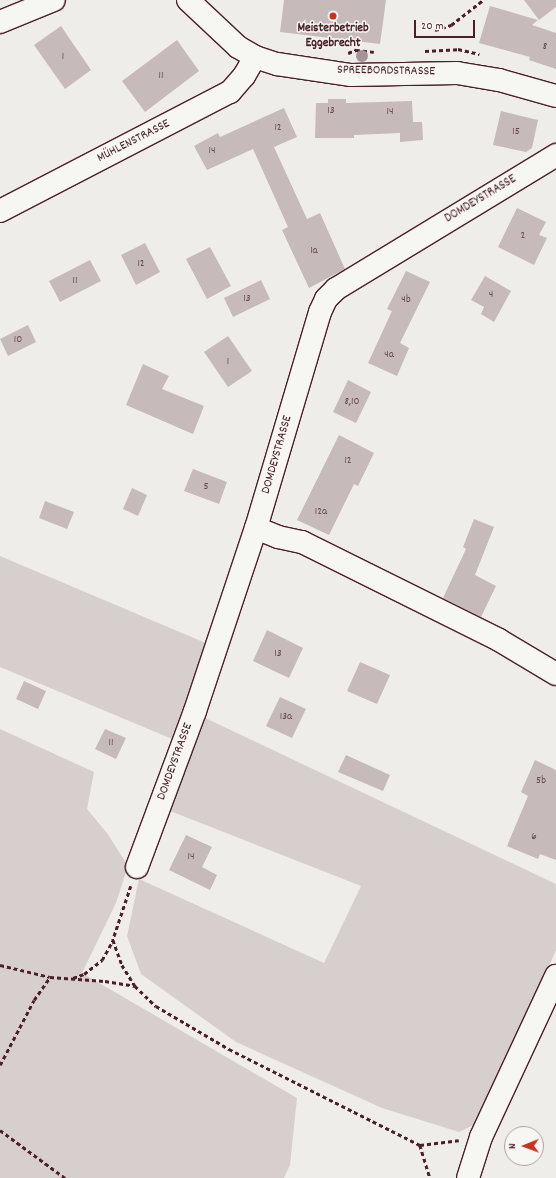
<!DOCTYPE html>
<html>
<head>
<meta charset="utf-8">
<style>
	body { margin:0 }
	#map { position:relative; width:556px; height:1178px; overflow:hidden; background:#efedea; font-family:Dekko,sans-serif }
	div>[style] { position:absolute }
	.green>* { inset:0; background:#d7cfce }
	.building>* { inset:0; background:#c6babb }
	.path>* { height:2.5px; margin-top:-1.25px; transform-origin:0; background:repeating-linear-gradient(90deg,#4a1f2b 0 4px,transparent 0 7px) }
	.roads { filter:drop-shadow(1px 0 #4a1f2b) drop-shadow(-1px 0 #4a1f2b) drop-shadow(0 1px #4a1f2b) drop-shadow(0 -1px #4a1f2b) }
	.minor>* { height:22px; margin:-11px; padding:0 11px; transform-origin:11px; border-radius:11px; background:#f6f6f2 }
	.major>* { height:22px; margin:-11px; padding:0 11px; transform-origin:11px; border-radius:11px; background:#f6f6f2 }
	.trees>* { width:12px; height:12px; margin:-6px; border-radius:50%; background:#a89498 }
	.dots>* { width:11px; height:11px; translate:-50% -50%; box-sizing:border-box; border:2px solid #f6f6f2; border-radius:50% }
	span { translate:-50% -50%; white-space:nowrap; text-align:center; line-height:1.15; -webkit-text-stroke:3px #f6f6f2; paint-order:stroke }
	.number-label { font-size:11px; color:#69464f }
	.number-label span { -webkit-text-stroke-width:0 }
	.poi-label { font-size:13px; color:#4a1f2b; font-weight:700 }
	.street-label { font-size:13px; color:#4a1f2b }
	.north { position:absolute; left:504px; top:1126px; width:40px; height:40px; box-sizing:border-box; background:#f6f6f2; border:1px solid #b1a0a2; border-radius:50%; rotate:269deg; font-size:11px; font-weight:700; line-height:16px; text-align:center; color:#4a1f2b }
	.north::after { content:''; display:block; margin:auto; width:14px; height:18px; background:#c8321e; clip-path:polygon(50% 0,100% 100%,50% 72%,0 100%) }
	.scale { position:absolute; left:414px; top:20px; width:61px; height:18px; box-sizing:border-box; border:2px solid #4a1f2b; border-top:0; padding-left:5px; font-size:12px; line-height:14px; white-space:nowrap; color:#4a1f2b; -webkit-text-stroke:3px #f6f6f2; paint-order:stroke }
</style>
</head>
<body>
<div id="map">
	<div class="green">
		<div style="clip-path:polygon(0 556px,208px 644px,177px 741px,0 667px)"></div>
		<div style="clip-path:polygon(201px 716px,556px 884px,556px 950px,482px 1121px,459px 1132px,382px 1108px,236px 1042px,141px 974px,127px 936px,139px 879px,324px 963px,361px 886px,165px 809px)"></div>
		<div style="clip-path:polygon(0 729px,94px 772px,87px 809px,107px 833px,128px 866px,116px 903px,82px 973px,297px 1098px,290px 1165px,284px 1178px,0 1178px)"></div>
	</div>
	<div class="building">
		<div style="clip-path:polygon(284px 0,386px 0,380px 44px,280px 32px)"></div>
		<div style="clip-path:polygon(524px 0,556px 0,556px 7px,539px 20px)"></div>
		<div style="clip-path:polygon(490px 6px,538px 20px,532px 25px,556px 33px,556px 69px,529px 60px,530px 57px,479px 43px)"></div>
		<div style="clip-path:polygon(61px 26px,91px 70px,65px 89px,34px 45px)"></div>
		<div style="clip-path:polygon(177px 40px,199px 71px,145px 112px,122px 81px)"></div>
		<div style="clip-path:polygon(328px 99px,346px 99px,346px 103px,412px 101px,413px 122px,422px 122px,423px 140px,400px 142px,400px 133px,354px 135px,354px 138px,315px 138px,316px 103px,328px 103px)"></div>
		<div style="clip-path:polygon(284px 108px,297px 137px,274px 147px,307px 219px,320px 213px,345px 269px,309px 288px,282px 230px,288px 227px,253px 149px,207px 170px,194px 146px,218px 133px,220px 137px)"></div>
		<div style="clip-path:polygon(501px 111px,538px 120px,532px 148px,526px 152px,493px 145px)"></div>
		<div style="clip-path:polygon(517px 208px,546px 222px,539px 235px,547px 238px,534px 265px,498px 247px)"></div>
		<div style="clip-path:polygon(145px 243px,160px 272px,136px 285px,121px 255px)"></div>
		<div style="clip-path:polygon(210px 247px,231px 286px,207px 299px,186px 259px)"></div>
		<div style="clip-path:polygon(90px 260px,101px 281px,60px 302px,49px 281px)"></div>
		<div style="clip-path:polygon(406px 271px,430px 282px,400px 343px,409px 348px,397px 376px,368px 363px,392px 311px,387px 309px)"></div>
		<div style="clip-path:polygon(485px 276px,511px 291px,494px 322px,481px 314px,484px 307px,471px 300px)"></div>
		<div style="clip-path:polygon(261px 280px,270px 299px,233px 317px,224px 298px)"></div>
		<div style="clip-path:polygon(28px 325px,36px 342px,8px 356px,0 339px)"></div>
		<div style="clip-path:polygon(228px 336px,252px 371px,228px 387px,204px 352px)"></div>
		<div style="clip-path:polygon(143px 364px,169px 376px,162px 389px,204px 406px,193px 434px,126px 405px)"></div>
		<div style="clip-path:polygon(348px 380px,371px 392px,356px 423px,333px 412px)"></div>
		<div style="clip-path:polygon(339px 435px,374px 453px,358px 486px,354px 484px,329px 535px,297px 520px)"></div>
		<div style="clip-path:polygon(193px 469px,227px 482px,219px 504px,184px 491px)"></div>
		<div style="clip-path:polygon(132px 488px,147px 495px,138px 516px,123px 509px)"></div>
		<div style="clip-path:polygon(45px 501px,74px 512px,67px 529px,39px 518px)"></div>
		<div style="clip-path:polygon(474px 519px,494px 527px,475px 575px,496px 586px,481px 617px,443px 598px,466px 549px,463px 547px)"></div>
		<div style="clip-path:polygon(267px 630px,303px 648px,289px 678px,253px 661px)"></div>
		<div style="clip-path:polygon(360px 662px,390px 675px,377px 704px,347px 691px)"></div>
		<div style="clip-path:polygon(24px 681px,46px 691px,38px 709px,16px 699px)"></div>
		<div style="clip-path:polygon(280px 697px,306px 709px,292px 738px,266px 726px)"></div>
		<div style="clip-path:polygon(105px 729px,126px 738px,116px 759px,95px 749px)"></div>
		<div style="clip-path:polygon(346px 755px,390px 775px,383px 791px,338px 772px)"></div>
		<div style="clip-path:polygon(535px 760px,556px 770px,556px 860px,540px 854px,538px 859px,507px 846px,528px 796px,521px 792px)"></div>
		<div style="clip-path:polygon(186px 835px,212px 847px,202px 867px,217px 875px,210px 890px,169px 870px)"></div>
	</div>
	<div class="path">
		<div style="left:435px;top:30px;width:17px;rotate:-17deg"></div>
		<div style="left:451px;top:25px;width:41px;rotate:-38deg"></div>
		<div style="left:425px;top:51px;width:33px;rotate:-3deg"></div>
		<div style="left:458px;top:49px;width:22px;rotate:13deg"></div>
		<div style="left:348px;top:53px;width:9px;rotate:-21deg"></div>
		<div style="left:356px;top:50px;width:18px;rotate:6deg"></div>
		<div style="left:131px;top:886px;width:57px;rotate:108.4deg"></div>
		<div style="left:113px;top:940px;width:27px;rotate:70deg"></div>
		<div style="left:122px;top:965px;width:25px;rotate:58deg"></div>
		<div style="left:0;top:965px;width:51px;rotate:13.5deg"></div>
		<div style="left:50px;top:977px;width:55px;rotate:4.2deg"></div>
		<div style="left:105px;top:981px;width:30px;rotate:9deg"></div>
		<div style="left:135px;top:986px;width:29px;rotate:44deg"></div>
		<div style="left:156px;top:1006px;width:85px;rotate:30.5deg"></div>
		<div style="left:229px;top:1049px;width:214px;rotate:26.7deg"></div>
		<div style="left:420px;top:1145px;width:39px;rotate:-7deg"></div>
		<div style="left:73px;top:978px;width:12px;rotate:-20deg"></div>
		<div style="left:84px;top:974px;width:23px;rotate:-38deg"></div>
		<div style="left:102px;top:960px;width:23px;rotate:-61deg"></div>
		<div style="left:0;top:1065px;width:73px;rotate:-62.4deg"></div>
		<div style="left:34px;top:1000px;width:28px;rotate:-55deg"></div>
		<div style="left:0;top:1130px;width:81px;rotate:36.4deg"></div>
		<div style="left:420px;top:1145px;width:34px;rotate:73deg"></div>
	</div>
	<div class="roads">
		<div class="minor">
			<div style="left:0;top:22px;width:58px;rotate:-22.2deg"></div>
			<div style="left:0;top:211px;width:259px;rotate:-27.4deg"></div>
			<div style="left:230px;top:92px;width:21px;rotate:-49deg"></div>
			<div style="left:244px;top:76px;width:22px;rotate:-60deg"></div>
			<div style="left:256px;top:528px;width:24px;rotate:22deg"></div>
			<div style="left:278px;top:537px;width:25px;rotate:12deg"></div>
			<div style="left:302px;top:542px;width:220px;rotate:26.4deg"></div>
			<div style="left:499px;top:640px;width:66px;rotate:30.8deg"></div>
			<div style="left:137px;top:867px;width:166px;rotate:-69.6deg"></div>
			<div style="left:195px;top:711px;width:193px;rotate:-71.6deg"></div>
			<div style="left:256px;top:528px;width:225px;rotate:-73.5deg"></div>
			<div style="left:320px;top:312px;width:14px;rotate:-65deg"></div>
			<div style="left:326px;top:299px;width:14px;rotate:-45deg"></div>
			<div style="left:336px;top:289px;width:258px;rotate:-31.3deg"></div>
			<div style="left:468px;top:1178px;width:43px;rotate:-72.4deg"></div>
			<div style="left:481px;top:1137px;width:178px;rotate:-65deg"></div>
		</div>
		<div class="major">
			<div style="left:188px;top:0;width:69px;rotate:43.2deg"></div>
			<div style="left:238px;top:47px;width:20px;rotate:30deg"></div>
			<div style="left:255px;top:57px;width:23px;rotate:18deg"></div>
			<div style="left:277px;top:64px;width:75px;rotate:8.5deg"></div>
			<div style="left:351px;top:75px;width:106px;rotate:-1.1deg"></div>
			<div style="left:457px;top:73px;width:43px;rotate:9.5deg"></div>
			<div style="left:499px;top:80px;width:59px;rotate:15.7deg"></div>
		</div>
	</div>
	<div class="trees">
		<div style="left:362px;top:56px"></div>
	</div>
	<div class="dots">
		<div style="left:333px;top:16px;background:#c8321e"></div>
	</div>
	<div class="number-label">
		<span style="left:545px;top:47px">8</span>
		<span style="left:63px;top:57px">1</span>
		<span style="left:161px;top:76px">11</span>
		<span style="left:331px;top:111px">13</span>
		<span style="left:390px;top:112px">14</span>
		<span style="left:278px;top:128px">12</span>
		<span style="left:516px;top:132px">15</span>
		<span style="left:212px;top:151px">14</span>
		<span style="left:523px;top:236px">2</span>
		<span style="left:314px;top:251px">1a</span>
		<span style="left:141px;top:264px">12</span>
		<span style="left:75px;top:281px">11</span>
		<span style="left:491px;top:295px">4</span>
		<span style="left:247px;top:299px">13</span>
		<span style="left:406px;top:300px">4b</span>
		<span style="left:18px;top:340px">10</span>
		<span style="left:389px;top:355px">4a</span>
		<span style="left:228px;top:362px">1</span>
		<span style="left:352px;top:402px">8,10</span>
		<span style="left:348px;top:461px">12</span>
		<span style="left:206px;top:487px">5</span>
		<span style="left:321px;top:512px">12a</span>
		<span style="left:278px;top:654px">13</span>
		<span style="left:286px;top:717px">13a</span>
		<span style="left:111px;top:743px">11</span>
		<span style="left:541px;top:781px">5b</span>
		<span style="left:534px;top:837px">6</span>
		<span style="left:191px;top:857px">14</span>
	</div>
	<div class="poi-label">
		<span style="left:333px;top:37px">Meisterbetrieb<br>Eggebrecht</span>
	</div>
	<div class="street-label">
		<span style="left:386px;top:72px;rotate:1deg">SPREEBORDSTRASSE</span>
		<span style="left:134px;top:142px;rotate:-27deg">MÜHLENSTRASSE</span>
		<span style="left:481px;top:200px;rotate:-31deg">DOMDEYSTRASSE</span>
		<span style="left:278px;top:455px;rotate:-74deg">DOMDEYSTRASSE</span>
		<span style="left:176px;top:762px;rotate:-70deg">DOMDEYSTRASSE</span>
	</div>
	<div class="north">N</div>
	<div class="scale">20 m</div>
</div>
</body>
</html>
